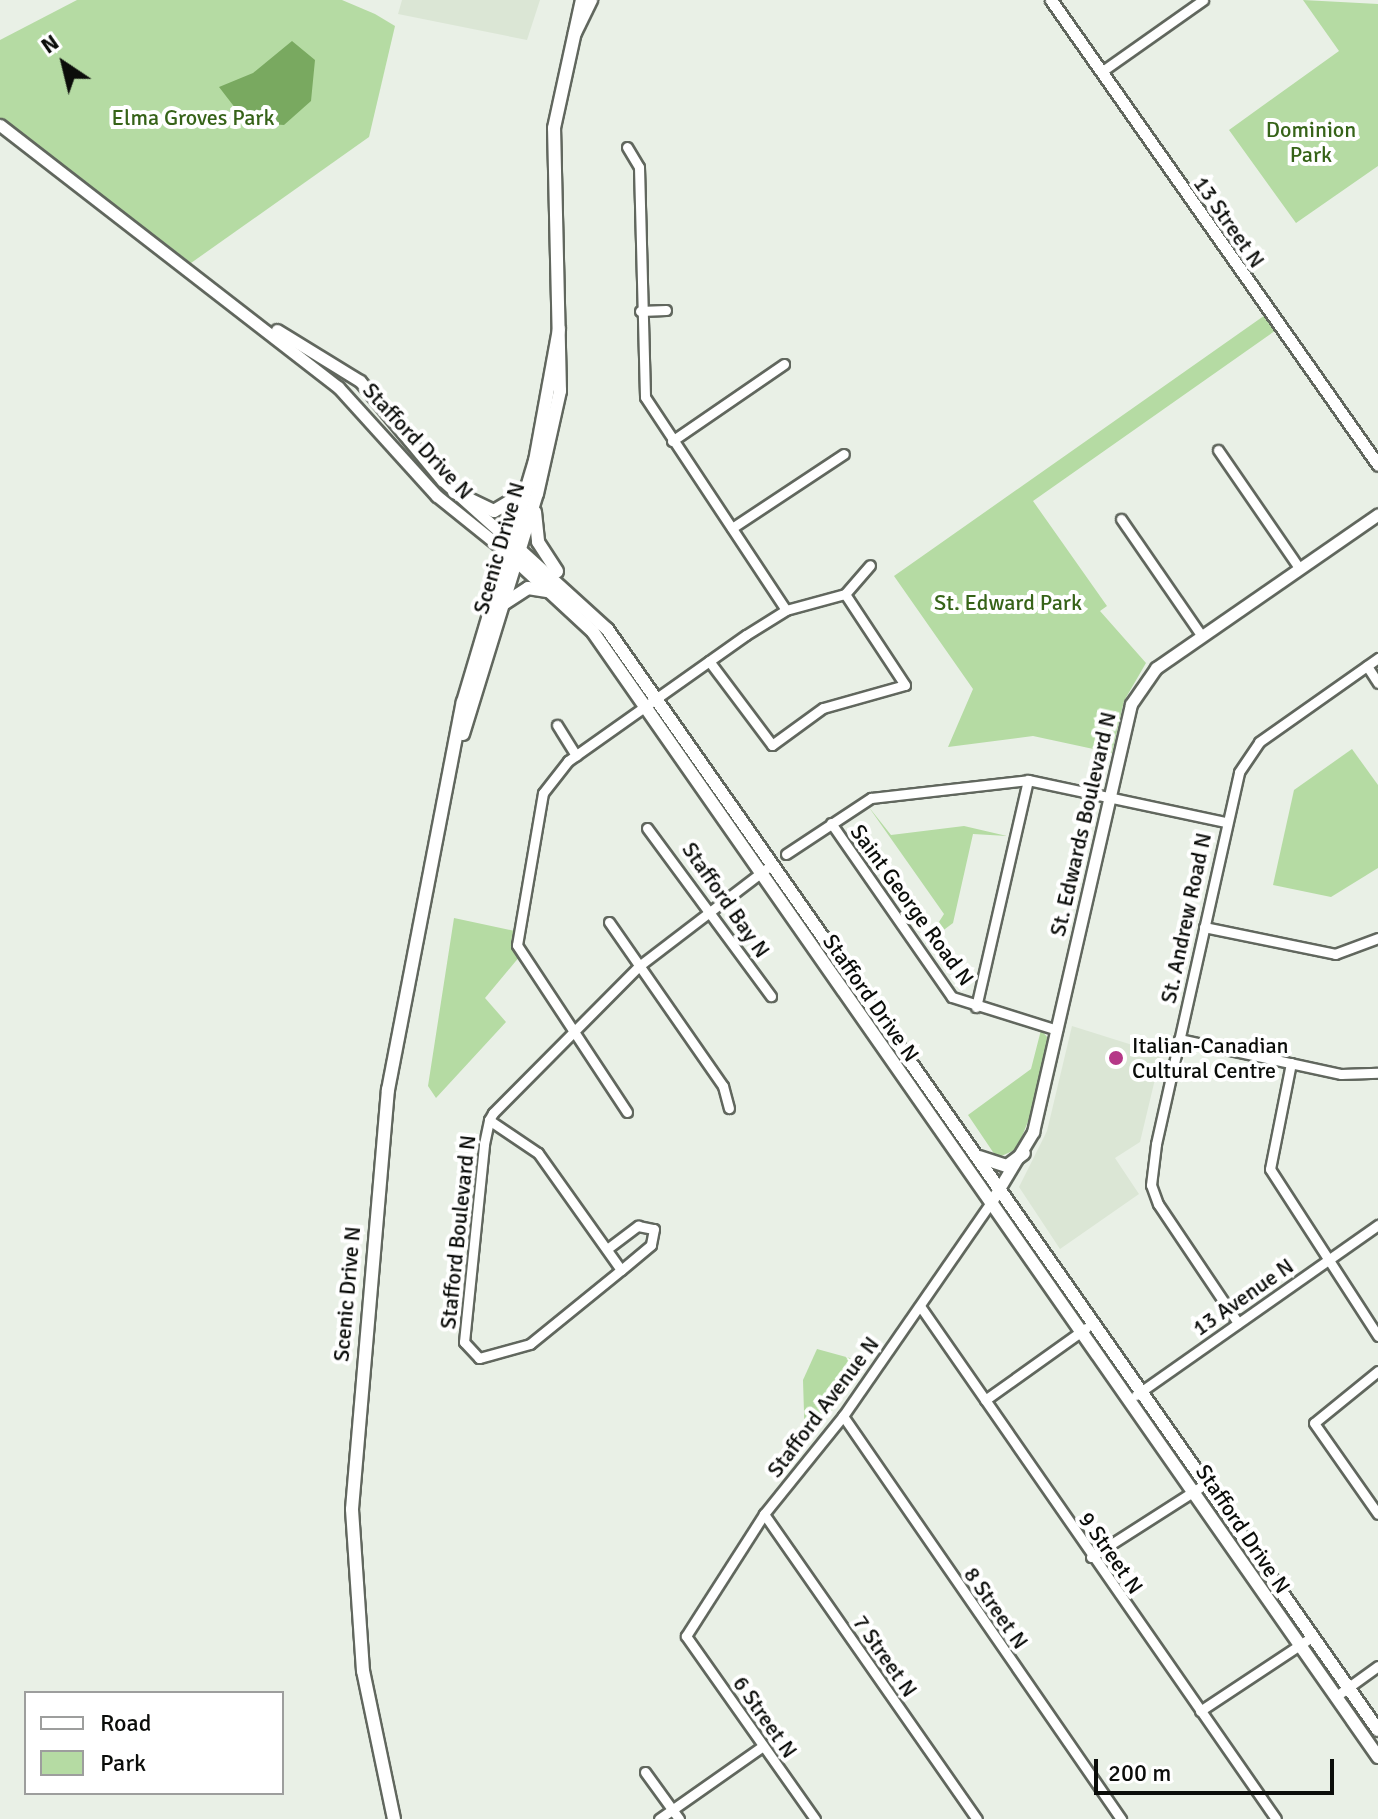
<!DOCTYPE html>
<html>
<head>
<meta charset="utf-8">
<style>
	body { margin:0 }
	#map { position:relative; width:1378px; height:1819px; overflow:hidden; background:#e9f0e6; font-family:Signika,sans-serif }
	div>[style] { position:absolute }
	.built>* { inset:0; background:#dbe6d5 }
	.green>* { inset:0; background:#b5dba3 }
	.water>* { inset:0; background:#79a960 }
	.roads { filter:drop-shadow(2px 0 #61675e) drop-shadow(-2px 0 #61675e) drop-shadow(0 2px #61675e) drop-shadow(0 -2px #61675e) }
	.minor>* { height:9px; margin:-4.5px; padding:0 4.5px; transform-origin:4.5px; border-radius:4.5px; background:#fff }
	.tertiary>* { height:11px; margin:-5.5px; padding:0 5.5px; transform-origin:5.5px; border-radius:5.5px; background:#fff }
	.secondary>* { height:12px; margin:-6px; padding:0 6px; transform-origin:6px; border-radius:6px; background:#fff }
	.dots>* { width:22px; height:22px; translate:-50% -50%; box-sizing:border-box; border:4px solid #fff; border-radius:50% }
	span { translate:-50% -50%; white-space:nowrap; text-align:center; line-height:1.15; -webkit-text-stroke:8px #fff; paint-order:stroke }
	.park-label { font-size:22px; color:#366318 }
	.street-label { font-size:22px; color:#0b0d0a }
	.poi-label { font-size:22px; color:#0b0d0a }
	.left { translate:0 -50%; text-align:left }
	.legend { position:absolute; left:24px; top:1691px; width:260px; height:104px; box-sizing:border-box; background:#fff; border:2px solid #9d9e9d; margin:0; padding:10px 14px; list-style:none; font-size:24px; color:#0b0d0a }
	.legend li { display:flex; align-items:center; gap:16px; height:40px }
	.legend b { width:40px; border:2px solid #9d9e9d }
	.north { position:absolute; left:24px; top:24px; width:80px; height:80px; -webkit-text-stroke:6px #fff; paint-order:stroke; rotate:325deg; font-size:22px; font-weight:700; line-height:32px; text-align:center; color:#0b0d0a }
	.north::after { content:''; display:block; margin:auto; width:28px; height:36px; background:#0b0d0a; clip-path:polygon(50% 0,100% 100%,50% 72%,0 100%) }
	.scale { position:absolute; left:1094px; top:1759px; width:240px; height:36px; box-sizing:border-box; border:4px solid #0b0d0a; border-top:0; padding-left:10px; font-size:24px; line-height:28px; white-space:nowrap; color:#0b0d0a; -webkit-text-stroke:6px #fff; paint-order:stroke }
</style>
</head>
<body>
<div id="map">
	<div class="built">
		<div style="clip-path:polygon(402px 0,540px 0,527px 40px,398px 14px)"></div>
		<div style="clip-path:polygon(1072px 1026px,1161px 1054px,1140px 1142px,1115px 1158px,1139px 1194px,1060px 1249px,1019px 1187px,1047px 1131px)"></div>
	</div>
	<div class="green">
		<div style="clip-path:polygon(77px 0,342px 0,375px 14px,395px 26px,369px 137px,191px 263px,0 118px,0 40px)"></div>
		<div style="clip-path:polygon(1303px 0,1378px 4px,1378px 166px,1296px 223px,1229px 130px,1339px 51px)"></div>
		<div style="clip-path:polygon(1268px 313px,1279px 328px,1033px 501px,1107px 606px,1100px 611px,1146px 663px,1124px 701px,1112px 753px,1033px 736px,948px 747px,973px 689px,894px 576px)"></div>
		<div style="clip-path:polygon(1352px 749px,1378px 785px,1378px 868px,1331px 897px,1273px 885px,1294px 790px)"></div>
		<div style="clip-path:polygon(868px 806px,891px 835px,964px 826px,1007px 836px,973px 834px,953px 923px,925px 944px,944px 914px)"></div>
		<div style="clip-path:polygon(454px 918px,515px 931px,520px 956px,485px 998px,506px 1022px,436px 1098px,428px 1086px)"></div>
		<div style="clip-path:polygon(1041px 1030px,1048px 1038px,1031px 1114px,1017px 1149px,997px 1158px,968px 1115px,1031px 1069px)"></div>
		<div style="clip-path:polygon(817px 1349px,868px 1363px,805px 1446px,803px 1380px)"></div>
	</div>
	<div class="water">
		<div style="clip-path:polygon(292px 41px,315px 60px,311px 101px,284px 125px,246px 122px,219px 87px,253px 73px)"></div>
	</div>
	<div class="roads">
		<div class="minor">
			<div style="left:1101px;top:72px;width:125px;rotate:-35.2deg"></div>
			<div style="left:627px;top:147px;width:23px;rotate:59deg"></div>
			<div style="left:639px;top:167px;width:230px;rotate:88.5deg"></div>
			<div style="left:645px;top:397px;width:255px;rotate:56.5deg"></div>
			<div style="left:640px;top:311px;width:26px;rotate:-2deg"></div>
			<div style="left:672px;top:441px;width:136px;rotate:-34.5deg"></div>
			<div style="left:1218px;top:450px;width:143px;rotate:55.5deg"></div>
			<div style="left:1121px;top:519px;width:141px;rotate:55.4deg"></div>
			<div style="left:732px;top:528px;width:134px;rotate:-33.5deg"></div>
			<div style="left:709px;top:661px;width:105px;rotate:53.1deg"></div>
			<div style="left:772px;top:745px;width:63px;rotate:-36deg"></div>
			<div style="left:823px;top:708px;width:85px;rotate:-15.7deg"></div>
			<div style="left:905px;top:685px;width:109px;rotate:-123.4deg"></div>
			<div style="left:1367px;top:666px;width:20px;rotate:57deg"></div>
			<div style="left:557px;top:725px;width:36px;rotate:58deg"></div>
			<div style="left:831px;top:823px;width:212px;rotate:55.2deg"></div>
			<div style="left:952px;top:997px;width:110px;rotate:17.4deg"></div>
			<div style="left:647px;top:828px;width:209px;rotate:53.6deg"></div>
			<div style="left:786px;top:854px;width:102px;rotate:-33.4deg"></div>
			<div style="left:871px;top:798px;width:158px;rotate:-6.5deg"></div>
			<div style="left:1028px;top:780px;width:201px;rotate:12deg"></div>
			<div style="left:609px;top:922px;width:200px;rotate:55.2deg"></div>
			<div style="left:723px;top:1086px;width:23px;rotate:75deg"></div>
			<div style="left:1204px;top:927px;width:134px;rotate:11.6deg"></div>
			<div style="left:1335px;top:954px;width:46px;rotate:-20.4deg"></div>
			<div style="left:976px;top:1007px;width:233px;rotate:-77.1deg"></div>
			<div style="left:1179px;top:1039px;width:166px;rotate:12.2deg"></div>
			<div style="left:1341px;top:1074px;width:37px;rotate:-2deg"></div>
			<div style="left:1291px;top:1063px;width:108px;rotate:101.2deg"></div>
			<div style="left:1270px;top:1169px;width:199px;rotate:57.1deg"></div>
			<div style="left:627px;top:1112px;width:200px;rotate:-123.4deg"></div>
			<div style="left:517px;top:945px;width:154px;rotate:-80.3deg"></div>
			<div style="left:543px;top:793px;width:41px;rotate:-52deg"></div>
			<div style="left:568px;top:761px;width:218px;rotate:-35.3deg"></div>
			<div style="left:746px;top:635px;width:47px;rotate:-32deg"></div>
			<div style="left:786px;top:610px;width:61px;rotate:-15.2deg"></div>
			<div style="left:845px;top:594px;width:38px;rotate:-49deg"></div>
			<div style="left:489px;top:1120px;width:59px;rotate:34deg"></div>
			<div style="left:538px;top:1153px;width:143px;rotate:54.6deg"></div>
			<div style="left:621px;top:1270px;width:117px;rotate:140.9deg"></div>
			<div style="left:530px;top:1344px;width:53px;rotate:164.6deg"></div>
			<div style="left:479px;top:1358px;width:22px;rotate:-133deg"></div>
			<div style="left:464px;top:1342px;width:199px;rotate:-84.2deg"></div>
			<div style="left:484px;top:1144px;width:25px;rotate:-78deg"></div>
			<div style="left:489px;top:1120px;width:8px;rotate:-60deg"></div>
			<div style="left:493px;top:1113px;width:207px;rotate:-45.2deg"></div>
			<div style="left:639px;top:966px;width:165px;rotate:-37.4deg"></div>
			<div style="left:607px;top:1249px;width:39px;rotate:-37deg"></div>
			<div style="left:638px;top:1226px;width:16px;rotate:11deg"></div>
			<div style="left:654px;top:1229px;width:16px;rotate:101deg"></div>
			<div style="left:651px;top:1245px;width:39px;rotate:140deg"></div>
			<div style="left:920px;top:1306px;width:624px;rotate:55.24deg"></div>
			<div style="left:1238px;top:1323px;width:143px;rotate:-123.9deg"></div>
			<div style="left:1158px;top:1204px;width:20px;rotate:-110deg"></div>
			<div style="left:1151px;top:1185px;width:41px;rotate:-83deg"></div>
			<div style="left:1156px;top:1144px;width:381px;rotate:-77.4deg"></div>
			<div style="left:1239px;top:772px;width:36px;rotate:-56deg"></div>
			<div style="left:1259px;top:742px;width:146px;rotate:-35.2deg"></div>
			<div style="left:1378px;top:1371px;width:82px;rotate:140.9deg"></div>
			<div style="left:1314px;top:1423px;width:111px;rotate:54.9deg"></div>
			<div style="left:1136px;top:1395px;width:296px;rotate:-35.1deg"></div>
			<div style="left:985px;top:1400px;width:124px;rotate:-35.5deg"></div>
			<div style="left:843px;top:1416px;width:490px;rotate:55.4deg"></div>
			<div style="left:764px;top:1514px;width:372px;rotate:55.1deg"></div>
			<div style="left:1091px;top:1557px;width:132px;rotate:-32.6deg"></div>
			<div style="left:1335px;top:1697px;width:53px;rotate:-35.8deg"></div>
			<div style="left:1200px;top:1711px;width:134px;rotate:-33.5deg"></div>
			<div style="left:645px;top:1772px;width:58px;rotate:54.1deg"></div>
			<div style="left:659px;top:1819px;width:127px;rotate:-35.1deg"></div>
			<div style="left:815px;top:1819px;width:224px;rotate:-125.2deg"></div>
			<div style="left:686px;top:1636px;width:145px;rotate:-57.4deg"></div>
			<div style="left:764px;top:1514px;width:126px;rotate:-51.1deg"></div>
			<div style="left:843px;top:1416px;width:260px;rotate:-55.3deg"></div>
		</div>
		<div class="tertiary">
			<div style="left:1051px;top:0;width:568px;rotate:54.88deg"></div>
			<div style="left:0;top:125px;width:428px;rotate:37.8deg"></div>
			<div style="left:338px;top:387px;width:147px;rotate:47.8deg"></div>
			<div style="left:437px;top:496px;width:91px;rotate:38.8deg"></div>
			<div style="left:277px;top:330px;width:97px;rotate:31.6deg"></div>
			<div style="left:360px;top:381px;width:129px;rotate:50.4deg"></div>
			<div style="left:442px;top:480px;width:93px;rotate:41.9deg"></div>
			<div style="left:991px;top:1202px;width:82px;rotate:-59deg"></div>
			<div style="left:1033px;top:1132px;width:439px;rotate:-77.1deg"></div>
			<div style="left:1131px;top:704px;width:44px;rotate:-55.2deg"></div>
			<div style="left:1156px;top:668px;width:270px;rotate:-34.7deg"></div>
		</div>
		<div class="secondary">
			<div style="left:575px;top:33px;width:37px;rotate:-64deg"></div>
			<div style="left:454px;top:492px;width:44px;rotate:25.4deg"></div>
			<div style="left:494px;top:511px;width:35px;rotate:-31deg"></div>
			<div style="left:535px;top:512px;width:30px;rotate:84deg"></div>
			<div style="left:538px;top:542px;width:35px;rotate:57deg"></div>
			<div style="left:511px;top:542px;width:130px;rotate:42.2deg"></div>
			<div style="left:607px;top:629px;width:1344px;rotate:55deg"></div>
			<div style="left:508px;top:553px;width:116px;rotate:42.9deg"></div>
			<div style="left:593px;top:632px;width:1372px;rotate:55.09deg"></div>
			<div style="left:505px;top:603px;width:27px;rotate:-33deg"></div>
			<div style="left:528px;top:588px;width:24px;rotate:9deg"></div>
			<div style="left:463px;top:734px;width:251px;rotate:-72.9deg"></div>
			<div style="left:537px;top:494px;width:106px;rotate:-77.4deg"></div>
			<div style="left:560px;top:391px;width:263px;rotate:-91.3deg"></div>
			<div style="left:554px;top:128px;width:131px;rotate:-77.7deg"></div>
			<div style="left:979px;top:1157px;width:29px;rotate:18deg"></div>
			<div style="left:1007px;top:1166px;width:21px;rotate:-37deg"></div>
			<div style="left:394px;top:1819px;width:151px;rotate:-101.8deg"></div>
			<div style="left:363px;top:1671px;width:162px;rotate:-93.9deg"></div>
			<div style="left:352px;top:1509px;width:421px;rotate:-85.1deg"></div>
			<div style="left:388px;top:1090px;width:395px;rotate:-79.1deg"></div>
			<div style="left:463px;top:702px;width:252px;rotate:-73.4deg"></div>
			<div style="left:535px;top:461px;width:134px;rotate:-79.7deg"></div>
		</div>
	</div>
	<div class="dots">
		<div style="left:1116px;top:1058px;background:#b53887"></div>
	</div>
	<div class="park-label">
		<span style="left:193px;top:118px">Elma Groves Park</span>
		<span style="left:1311px;top:142px">Dominion<br>Park</span>
		<span style="left:1008px;top:603px">St. Edward Park</span>
	</div>
	<div class="street-label">
		<span style="left:1229px;top:222px;rotate:55deg">13 Street N</span>
		<span style="left:418px;top:441px;rotate:47deg">Stafford Drive N</span>
		<span style="left:499px;top:548px;rotate:-74deg">Scenic Drive N</span>
		<span style="left:1083px;top:824px;rotate:-77deg">St. Edwards Boulevard N</span>
		<span style="left:726px;top:900px;rotate:55deg">Stafford Bay N</span>
		<span style="left:912px;top:905px;rotate:54deg">Saint George Road N</span>
		<span style="left:1186px;top:918px;rotate:-78deg">St. Andrew Road N</span>
		<span style="left:871px;top:998px;rotate:55deg">Stafford Drive N</span>
		<span style="left:458px;top:1232px;rotate:-84deg">Stafford Boulevard N</span>
		<span style="left:347px;top:1294px;rotate:-85deg">Scenic Drive N</span>
		<span style="left:1243px;top:1297px;rotate:-35deg">13 Avenue N</span>
		<span style="left:823px;top:1407px;rotate:-53deg">Stafford Avenue N</span>
		<span style="left:1243px;top:1529px;rotate:56deg">Stafford Drive N</span>
		<span style="left:1111px;top:1553px;rotate:55deg">9 Street N</span>
		<span style="left:996px;top:1608px;rotate:55deg">8 Street N</span>
		<span style="left:885px;top:1656px;rotate:55deg">7 Street N</span>
		<span style="left:765px;top:1717px;rotate:55deg">6 Street N</span>
	</div>
	<div class="poi-label">
		<span class="left" style="left:1132px;top:1058px">Italian-Canadian<br>Cultural Centre</span>
	</div>
	<ul class="legend">
	<li><b style="height:10px;background:#fff"></b>Road</li>
	<li><b style="height:22px;background:#b5dba3"></b>Park</li>
	</ul>
	<div class="north">N</div>
	<div class="scale">200 m</div>
</div>
</body>
</html>
